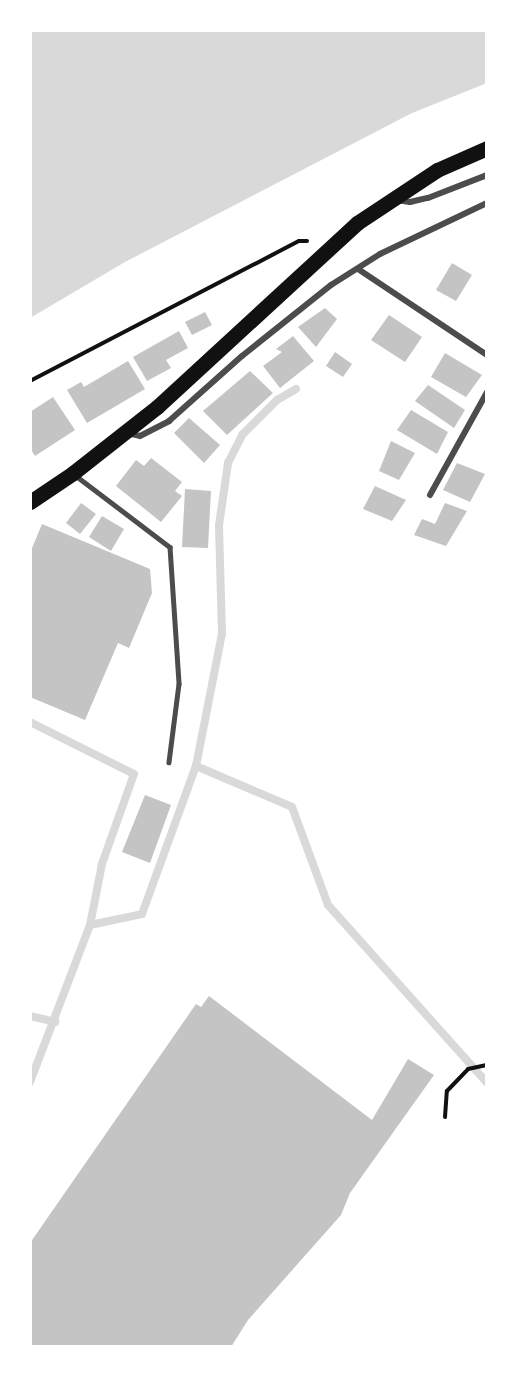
<!DOCTYPE html>
<html>
<head>
<meta charset="utf-8">
<style>
	body { margin:0 }
	#map { position:relative; width:517px; height:1377px; overflow:hidden; background:#fff; font-family:Manrope,sans-serif }
	div>[style] { position:absolute }
	.water>* { inset:0; background:#d9d9d9 }
	.stream>* { height:8px; margin:-4px; padding:0 4px; transform-origin:4px; border-radius:4px; background:#d9d9d9 }
	.building>* { inset:0; background:#c4c4c4 }
	.path>* { height:4px; margin:-2px; padding:0 2px; transform-origin:2px; border-radius:2px; background:#111 }
	.service>* { height:4.5px; margin:-2.25px; padding:0 2.25px; transform-origin:2.25px; border-radius:2.25px; background:#4c4c4c }
	.minor>* { height:6px; margin:-3px; padding:0 3px; transform-origin:3px; border-radius:3px; background:#4c4c4c }
	.primary>* { height:15px; margin:-7.5px; padding:0 7.5px; transform-origin:7.5px; border-radius:7.5px; background:#111 }
	span { translate:-50% -50%; white-space:nowrap; text-align:center; line-height:1.15; -webkit-text-stroke:6px #fff; paint-order:stroke }
	.frame { position:absolute; inset:0; border:32px solid #fff; pointer-events:none }
</style>
</head>
<body>
<div id="map">
	<div class="water">
		<div style="clip-path:polygon(30px 30px,487px 30px,487px 83px,412px 113px,125px 262px,30px 318px)"></div>
	</div>
	<div class="stream">
		<div style="left:30px;top:722px;width:116px;rotate:26.6deg"></div>
		<div style="left:134px;top:774px;width:96px;rotate:109.6deg"></div>
		<div style="left:102px;top:864px;width:62px;rotate:101.1deg"></div>
		<div style="left:196px;top:766px;width:104px;rotate:23.1deg"></div>
		<div style="left:292px;top:807px;width:104px;rotate:69.8deg"></div>
		<div style="left:328px;top:905px;width:239px;rotate:48.2deg"></div>
		<div style="left:30px;top:1016px;width:26px;rotate:13deg"></div>
		<div style="left:30px;top:1082px;width:168px;rotate:-69.1deg"></div>
		<div style="left:90px;top:925px;width:53px;rotate:-11.9deg"></div>
		<div style="left:142px;top:914px;width:158px;rotate:-70deg"></div>
		<div style="left:196px;top:766px;width:135px;rotate:-78.9deg"></div>
		<div style="left:222px;top:634px;width:109px;rotate:-91.6deg"></div>
		<div style="left:219px;top:525px;width:63px;rotate:-81.7deg"></div>
		<div style="left:228px;top:463px;width:33px;rotate:-63deg"></div>
		<div style="left:243px;top:434px;width:48px;rotate:-45deg"></div>
		<div style="left:277px;top:400px;width:22px;rotate:-30deg"></div>
	</div>
	<div class="building">
		<div style="clip-path:polygon(452px 263px,472px 275px,456px 301px,436px 290px)"></div>
		<div style="clip-path:polygon(325px 308px,337px 319px,316px 347px,298px 327px)"></div>
		<div style="clip-path:polygon(205px 312px,212px 325px,192px 335px,185px 322px)"></div>
		<div style="clip-path:polygon(389px 315px,422px 337px,405px 362px,371px 340px)"></div>
		<div style="clip-path:polygon(179px 331px,188px 348px,166px 360px,171px 368px,147px 381px,133px 357px)"></div>
		<div style="clip-path:polygon(293px 336px,314px 361px,280px 388px,263px 366px,282px 352px,276px 349px)"></div>
		<div style="clip-path:polygon(335px 352px,352px 364px,343px 377px,326px 366px)"></div>
		<div style="clip-path:polygon(445px 353px,482px 375px,466px 397px,431px 377px)"></div>
		<div style="clip-path:polygon(128px 361px,145px 389px,87px 423px,67px 390px,81px 382px,84px 387px)"></div>
		<div style="clip-path:polygon(250px 371px,273px 393px,227px 435px,203px 411px)"></div>
		<div style="clip-path:polygon(428px 385px,465px 410px,454px 428px,415px 401px)"></div>
		<div style="clip-path:polygon(53px 397px,75px 430px,35px 456px,30px 448px,30px 412px)"></div>
		<div style="clip-path:polygon(411px 410px,448px 432px,437px 454px,397px 430px)"></div>
		<div style="clip-path:polygon(189px 418px,220px 445px,204px 463px,174px 433px)"></div>
		<div style="clip-path:polygon(391px 441px,415px 453px,399px 480px,379px 471px)"></div>
		<div style="clip-path:polygon(151px 458px,182px 482px,175px 491px,182px 496px,161px 522px,116px 486px,136px 460px,144px 466px)"></div>
		<div style="clip-path:polygon(457px 463px,485px 474px,470px 502px,443px 490px)"></div>
		<div style="clip-path:polygon(375px 486px,406px 500px,392px 521px,363px 509px)"></div>
		<div style="clip-path:polygon(185px 489px,211px 491px,208px 548px,182px 547px)"></div>
		<div style="clip-path:polygon(81px 503px,96px 514px,80px 534px,66px 523px)"></div>
		<div style="clip-path:polygon(445px 503px,467px 511px,446px 546px,414px 535px,422px 519px,435px 524px)"></div>
		<div style="clip-path:polygon(102px 516px,124px 529px,111px 551px,89px 537px)"></div>
		<div style="clip-path:polygon(42px 524px,150px 569px,152px 593px,129px 648px,118px 643px,85px 720px,30px 697px,30px 553px)"></div>
		<div style="clip-path:polygon(145px 795px,171px 805px,150px 863px,122px 852px)"></div>
		<div style="clip-path:polygon(209px 996px,372px 1120px,408px 1059px,434px 1075px,350px 1193px,341px 1215px,248px 1320px,231px 1347px,30px 1347px,30px 1243px,196px 1004px,201px 1007px)"></div>
	</div>
	<div class="path">
		<div style="left:30px;top:381px;width:303px;rotate:-27.5deg"></div>
		<div style="left:299px;top:241px;width:8px"></div>
		<div style="left:445px;top:1117px;width:26px;rotate:-86deg"></div>
		<div style="left:447px;top:1091px;width:30px;rotate:-46deg"></div>
		<div style="left:468px;top:1069px;width:19px;rotate:-12deg"></div>
	</div>
	<div class="service">
		<div style="left:75px;top:475px;width:119px;rotate:37.2deg"></div>
		<div style="left:170px;top:547px;width:137px;rotate:86.2deg"></div>
		<div style="left:179px;top:684px;width:79px;rotate:97.3deg"></div>
	</div>
	<div class="minor">
		<div style="left:397px;top:200px;width:13px;rotate:9deg"></div>
		<div style="left:410px;top:202px;width:18px;rotate:-13deg"></div>
		<div style="left:428px;top:198px;width:63px;rotate:-21.3deg"></div>
		<div style="left:358px;top:269px;width:155px;rotate:33.7deg"></div>
		<div style="left:127px;top:433px;width:13px;rotate:13deg"></div>
		<div style="left:140px;top:436px;width:33px;rotate:-27deg"></div>
		<div style="left:169px;top:421px;width:98px;rotate:-41.7deg"></div>
		<div style="left:242px;top:356px;width:114px;rotate:-38.6deg"></div>
		<div style="left:331px;top:285px;width:58px;rotate:-32.3deg"></div>
		<div style="left:380px;top:254px;width:119px;rotate:-25.5deg"></div>
		<div style="left:430px;top:495px;width:118px;rotate:-61deg"></div>
	</div>
	<div class="primary">
		<div style="left:30px;top:502px;width:52px;rotate:-34deg"></div>
		<div style="left:73px;top:473px;width:107px;rotate:-38.2deg"></div>
		<div style="left:157px;top:407px;width:272px;rotate:-42.6deg"></div>
		<div style="left:357px;top:223px;width:96px;rotate:-33.5deg"></div>
		<div style="left:437px;top:170px;width:55px;rotate:-23.7deg"></div>
	</div>
	<div class="frame"></div>
</div>
</body>
</html>
